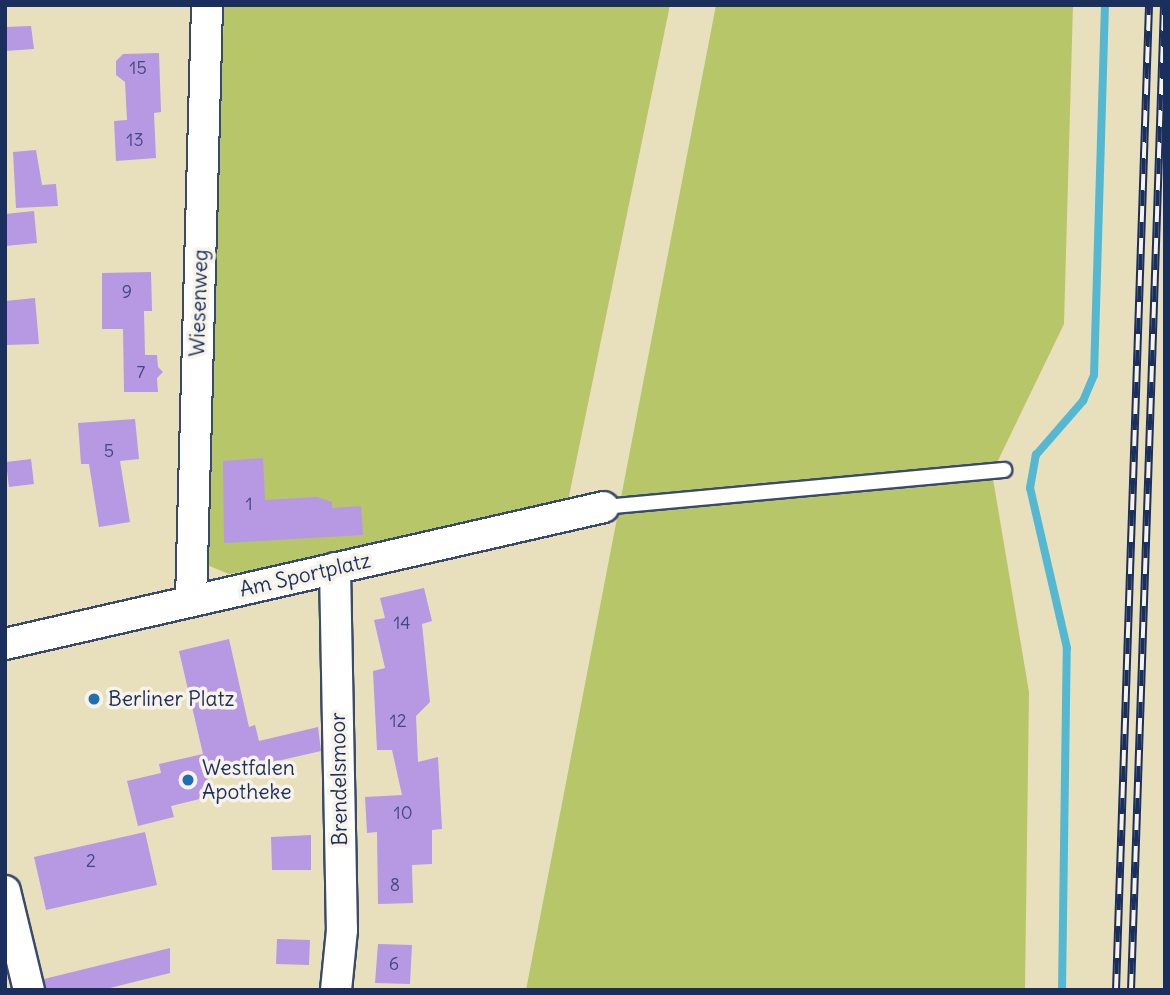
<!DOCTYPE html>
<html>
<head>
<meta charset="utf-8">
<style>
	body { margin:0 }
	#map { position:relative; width:1170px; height:995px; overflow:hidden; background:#e8e0bc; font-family:Delius,sans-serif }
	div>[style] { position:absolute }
	.green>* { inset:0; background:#b6c669 }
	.stream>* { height:8px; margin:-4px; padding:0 4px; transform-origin:4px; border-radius:4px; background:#54b8d3 }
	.building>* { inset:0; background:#b798e2 }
	.roads { filter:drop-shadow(2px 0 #3a4a6c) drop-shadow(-2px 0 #3a4a6c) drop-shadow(0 2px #3a4a6c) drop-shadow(0 -2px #3a4a6c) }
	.service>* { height:14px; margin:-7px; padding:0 7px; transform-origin:7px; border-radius:7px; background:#fff }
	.minor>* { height:30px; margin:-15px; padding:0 15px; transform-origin:15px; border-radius:15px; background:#fff }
	.rail>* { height:8px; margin-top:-4px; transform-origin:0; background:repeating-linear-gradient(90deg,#f7f3e8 0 16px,#1b2f5e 0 32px); box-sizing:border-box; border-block:2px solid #1b2f5e }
	.dots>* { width:19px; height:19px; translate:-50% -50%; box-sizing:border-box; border:4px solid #f7f3e8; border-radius:50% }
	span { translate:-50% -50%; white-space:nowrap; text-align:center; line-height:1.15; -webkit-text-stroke:7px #f7f3e8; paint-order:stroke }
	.number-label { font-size:18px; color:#42497f }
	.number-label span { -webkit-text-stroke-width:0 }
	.street-label { font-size:21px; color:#1b2f5e }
	.poi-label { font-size:21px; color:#1b2f5e }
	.left { translate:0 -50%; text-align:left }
	.frame { position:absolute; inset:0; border:7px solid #1b2f5e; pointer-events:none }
</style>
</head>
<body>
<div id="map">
	<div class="green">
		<div style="clip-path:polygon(224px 5px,670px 5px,568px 501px,329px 558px,229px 574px,207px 565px)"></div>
		<div style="clip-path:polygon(716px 5px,1073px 5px,1064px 324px,992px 473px,1029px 692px,1025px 990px,526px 990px)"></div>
	</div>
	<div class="stream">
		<div style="left:1062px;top:990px;width:342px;rotate:-89.2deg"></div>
		<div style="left:1067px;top:648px;width:164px;rotate:-103deg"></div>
		<div style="left:1030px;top:488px;width:34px;rotate:-80deg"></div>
		<div style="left:1036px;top:455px;width:72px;rotate:-49deg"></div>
		<div style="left:1083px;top:401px;width:28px;rotate:-67deg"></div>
		<div style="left:1094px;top:375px;width:370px;rotate:-88.3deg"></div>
	</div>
	<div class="building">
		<div style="clip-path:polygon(31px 26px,34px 49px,5px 51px,5px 27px)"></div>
		<div style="clip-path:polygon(159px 53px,161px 112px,154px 113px,156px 158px,116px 161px,114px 121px,127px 120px,125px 82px,116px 75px,116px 61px,123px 54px)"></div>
		<div style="clip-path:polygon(36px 150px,42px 185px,56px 184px,58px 206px,16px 208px,13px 152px)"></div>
		<div style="clip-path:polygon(34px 211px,37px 243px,5px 246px,5px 214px)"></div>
		<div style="clip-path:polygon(151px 272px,152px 311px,144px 311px,145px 355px,157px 355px,158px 367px,163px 372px,157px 378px,158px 392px,124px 392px,123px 329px,102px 329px,102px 273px)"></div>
		<div style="clip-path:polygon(35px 298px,39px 344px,5px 345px,5px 301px)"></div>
		<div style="clip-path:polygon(135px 419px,139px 459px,120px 461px,130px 522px,99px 527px,89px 464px,81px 464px,78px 423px)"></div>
		<div style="clip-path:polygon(263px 458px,265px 500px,317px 497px,332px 502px,332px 508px,361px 506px,363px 535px,224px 543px,223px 461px)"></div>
		<div style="clip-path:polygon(31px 459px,34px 484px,9px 487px,6px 462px)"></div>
		<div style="clip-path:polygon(424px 588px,432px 621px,422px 624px,430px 702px,416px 716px,418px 762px,438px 757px,442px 829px,432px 830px,432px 864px,412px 865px,413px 903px,378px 904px,377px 832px,367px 833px,365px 797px,402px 795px,392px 750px,377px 750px,373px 671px,385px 668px,374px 620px,385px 618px,380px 598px)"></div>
		<div style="clip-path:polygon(229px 639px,249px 727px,255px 725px,259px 741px,318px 727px,321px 751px,208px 777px,212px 796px,171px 806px,174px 817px,138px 826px,127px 781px,161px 773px,159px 764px,203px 754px,179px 651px)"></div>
		<div style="clip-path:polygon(145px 832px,157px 885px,46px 910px,34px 857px)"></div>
		<div style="clip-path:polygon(311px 835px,311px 870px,272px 870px,271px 837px)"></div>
		<div style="clip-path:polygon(277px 939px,310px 940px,309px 965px,276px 964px)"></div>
		<div style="clip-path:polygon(378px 944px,412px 945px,410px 984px,375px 983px)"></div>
		<div style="clip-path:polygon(170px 948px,170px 973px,102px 990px,46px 990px,44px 979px)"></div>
	</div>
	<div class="roads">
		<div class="service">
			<div style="left:604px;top:507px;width:402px;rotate:-5.3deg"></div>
		</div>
		<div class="minor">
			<div style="left:335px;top:568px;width:362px;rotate:88.9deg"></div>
			<div style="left:342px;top:930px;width:60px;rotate:95.7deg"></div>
			<div style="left:191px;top:601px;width:596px;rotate:-88.46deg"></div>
			<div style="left:5px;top:644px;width:614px;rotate:-12.88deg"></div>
			<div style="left:5px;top:891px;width:102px;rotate:76.4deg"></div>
		</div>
	</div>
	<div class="rail">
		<div style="left:1116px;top:990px;width:986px;rotate:-88.08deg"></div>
		<div style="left:1131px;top:990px;width:986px;rotate:-88.08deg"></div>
	</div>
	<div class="dots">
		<div style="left:94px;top:699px;background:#1f6fb2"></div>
		<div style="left:188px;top:780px;background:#1f6fb2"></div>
	</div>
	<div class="number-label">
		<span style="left:138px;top:68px">15</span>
		<span style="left:135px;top:140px">13</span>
		<span style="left:127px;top:292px">9</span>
		<span style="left:141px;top:372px">7</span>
		<span style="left:109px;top:451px">5</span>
		<span style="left:249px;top:504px">1</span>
		<span style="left:402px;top:623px">14</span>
		<span style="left:398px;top:721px">12</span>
		<span style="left:403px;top:813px">10</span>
		<span style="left:91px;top:861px">2</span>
		<span style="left:395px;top:885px">8</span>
		<span style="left:394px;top:964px">6</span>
	</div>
	<div class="street-label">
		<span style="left:199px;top:303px;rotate:-88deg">Wiesenweg</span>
		<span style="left:305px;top:575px;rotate:-13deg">Am Sportplatz</span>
		<span style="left:339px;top:779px;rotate:-91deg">Brendelsmoor</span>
	</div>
	<div class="poi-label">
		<span class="left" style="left:108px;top:699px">Berliner Platz</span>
		<span class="left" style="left:202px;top:780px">Westfalen<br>Apotheke</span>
	</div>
	<div class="frame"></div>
</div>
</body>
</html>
